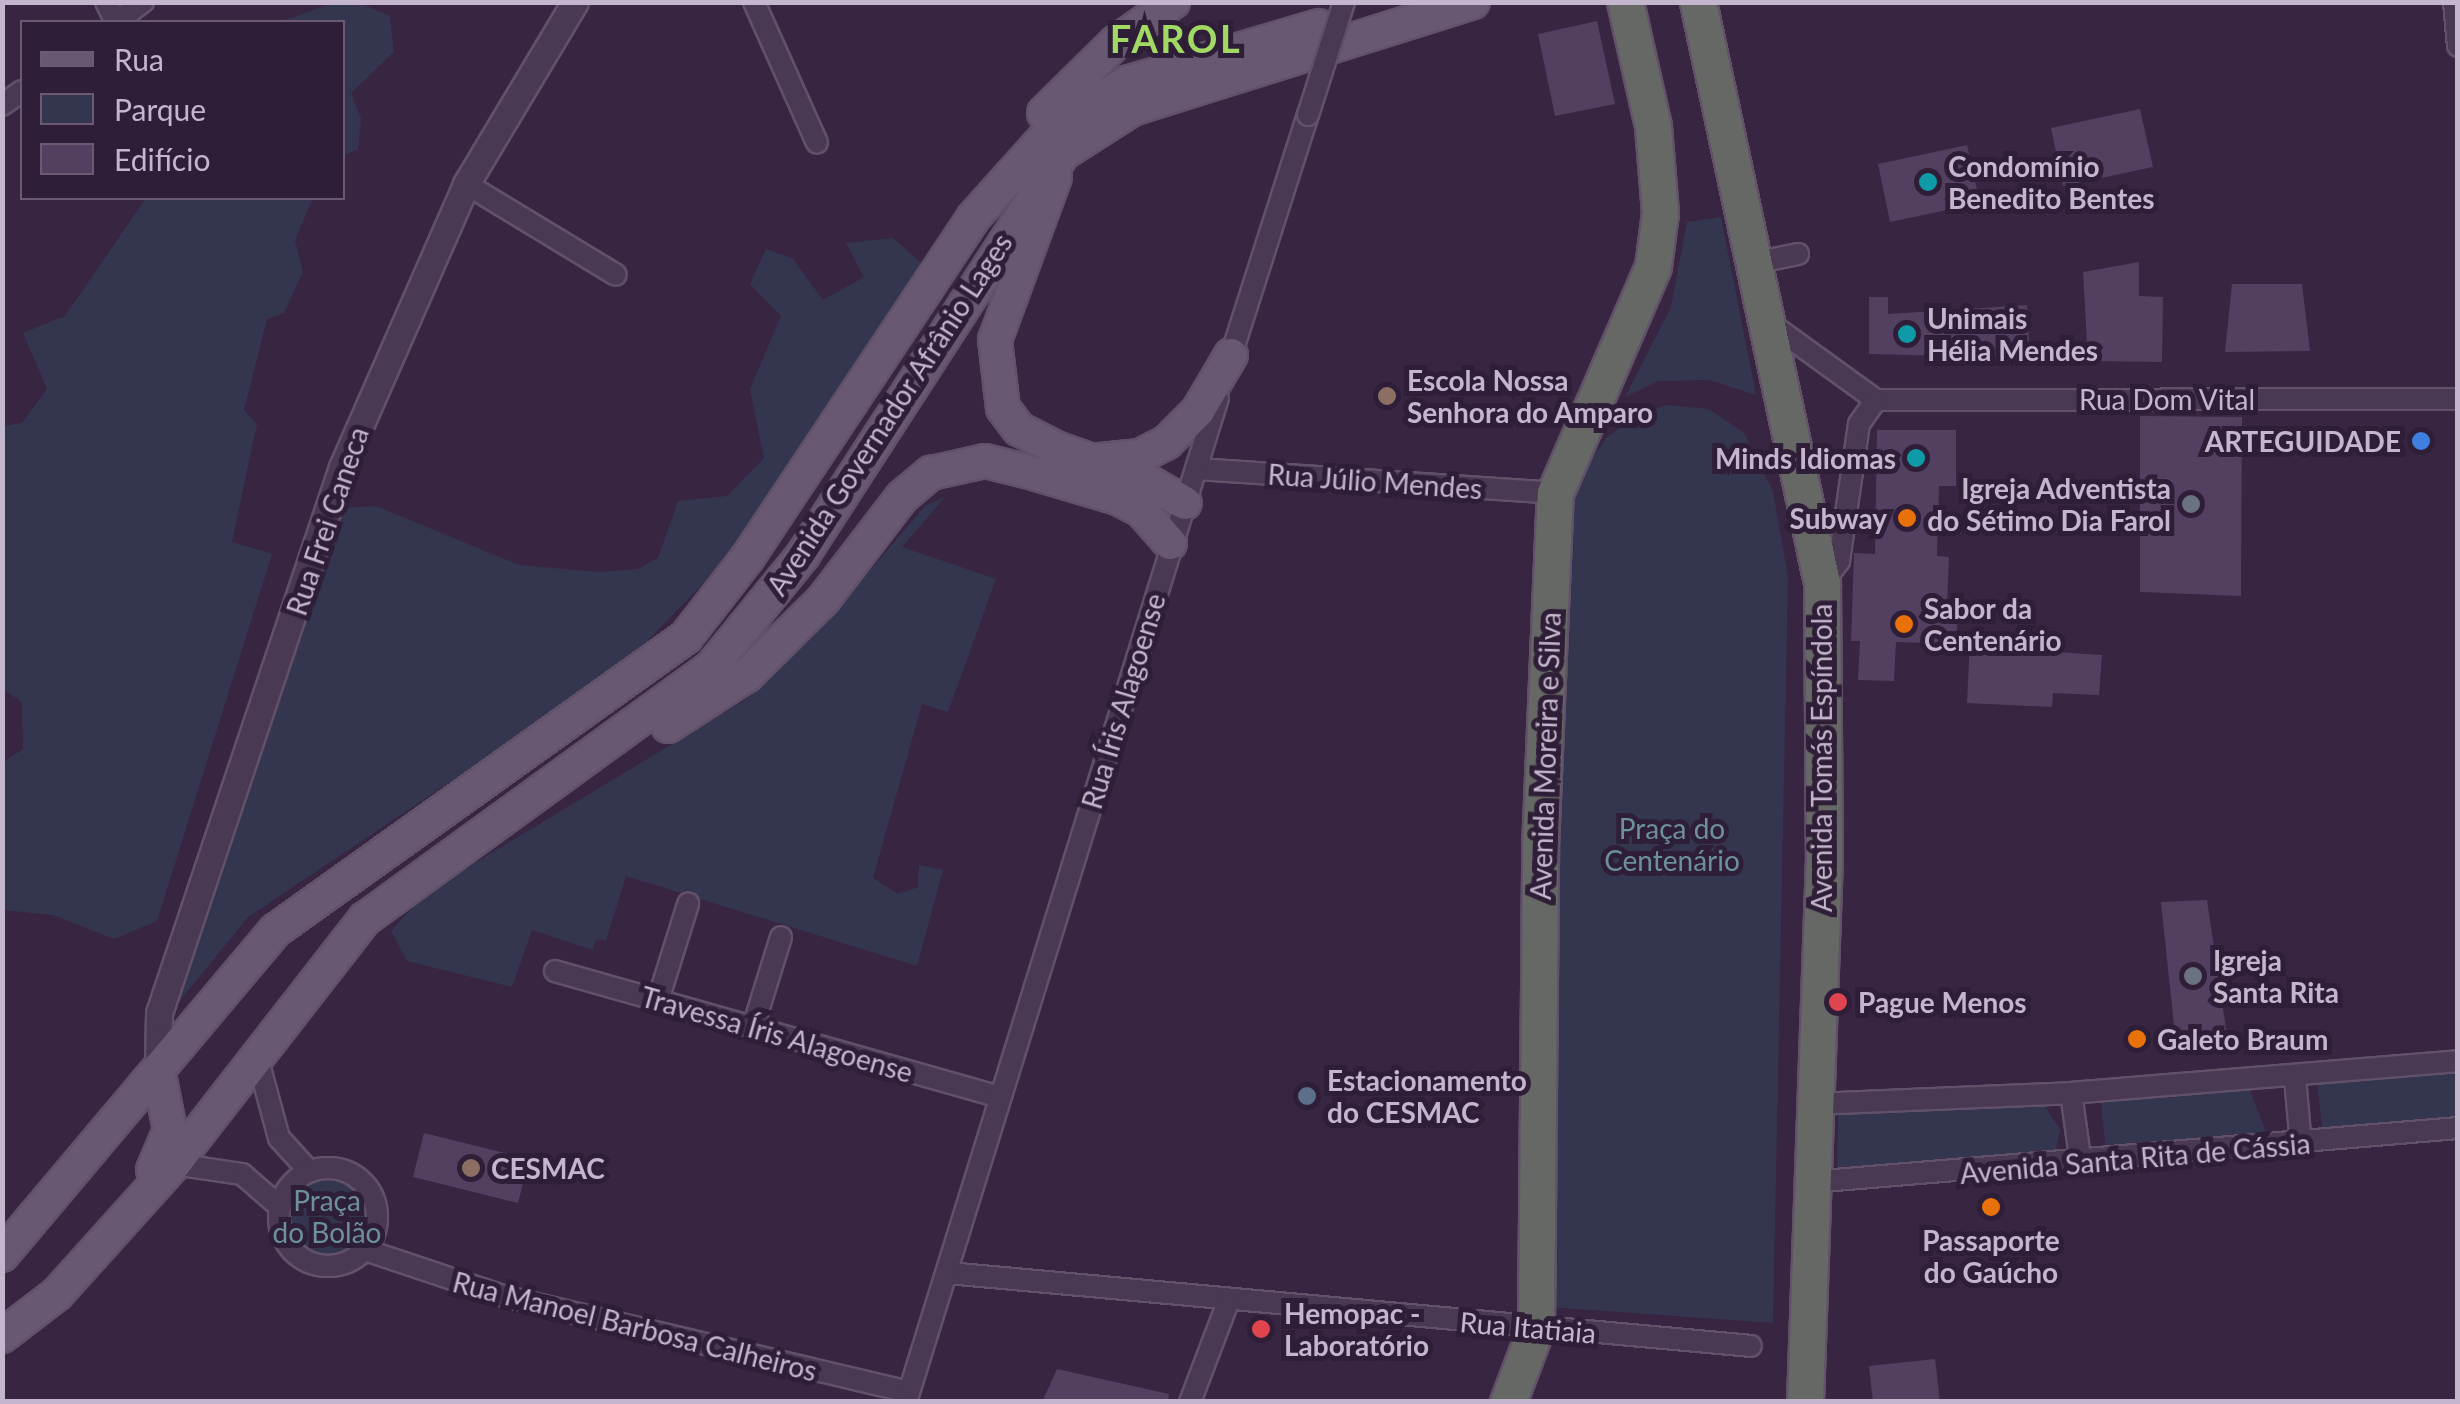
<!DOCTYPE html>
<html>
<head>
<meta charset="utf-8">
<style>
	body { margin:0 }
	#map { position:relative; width:2460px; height:1404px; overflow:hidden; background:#372542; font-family:Lato,sans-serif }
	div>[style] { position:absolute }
	.green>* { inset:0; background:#343650 }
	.round { border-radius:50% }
	.building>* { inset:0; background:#533f60 }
	.roads { filter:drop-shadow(2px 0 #615169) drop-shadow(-2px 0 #615169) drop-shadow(0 2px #615169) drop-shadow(0 -2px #615169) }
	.minor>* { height:20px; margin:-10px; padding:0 10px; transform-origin:10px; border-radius:10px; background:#493952 }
	.minor>.ring { margin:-10px; padding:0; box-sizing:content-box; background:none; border:20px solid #493952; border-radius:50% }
	.tertiary>* { height:25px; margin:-12.5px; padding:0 12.5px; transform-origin:12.5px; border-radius:12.5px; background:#493952 }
	.primary>* { height:32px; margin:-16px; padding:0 16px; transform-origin:16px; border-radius:16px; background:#685871 }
	.trunk>* { height:35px; margin:-17.5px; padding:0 17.5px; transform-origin:17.5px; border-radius:17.5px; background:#656864 }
	.bridges { filter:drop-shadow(2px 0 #615169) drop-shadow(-2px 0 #615169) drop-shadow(0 2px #615169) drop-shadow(0 -2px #615169) }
	.minor-bridge>* { height:20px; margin:-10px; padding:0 10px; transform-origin:10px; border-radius:10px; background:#493952 }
	.dots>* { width:28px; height:28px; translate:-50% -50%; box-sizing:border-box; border:5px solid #2e1e37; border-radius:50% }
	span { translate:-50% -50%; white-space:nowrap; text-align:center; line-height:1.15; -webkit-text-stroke:10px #2e1e37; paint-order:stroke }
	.poi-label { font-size:28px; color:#c4b6cc; font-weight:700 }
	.left { translate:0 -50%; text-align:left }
	.right { translate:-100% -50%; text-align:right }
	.street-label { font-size:28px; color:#c4b6cc }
	.park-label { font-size:28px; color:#6d909d }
	.district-label { font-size:38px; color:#a2d964; font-weight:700; letter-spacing:2.5px }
	.frame { position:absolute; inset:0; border:5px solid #c4b6cc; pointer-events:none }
	.legend { position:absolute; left:20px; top:20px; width:325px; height:180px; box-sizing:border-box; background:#2e1e37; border:2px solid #6a5b73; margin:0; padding:12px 18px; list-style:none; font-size:30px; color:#c4b6cc }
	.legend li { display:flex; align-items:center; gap:20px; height:50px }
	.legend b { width:50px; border:2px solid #6a5b73 }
</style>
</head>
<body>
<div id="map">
	<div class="green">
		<div style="clip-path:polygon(333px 3px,360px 3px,390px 16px,394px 52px,351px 93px,361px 119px,358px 149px,343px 156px,342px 22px,279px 22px)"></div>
		<div style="clip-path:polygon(146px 198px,313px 198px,295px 240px,303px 272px,284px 313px,267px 319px,244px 410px,257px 424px,232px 542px,272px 554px,157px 921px,114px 939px,53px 915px,3px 910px,3px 762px,23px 749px,22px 702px,3px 689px,2px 426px,22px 423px,47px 389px,23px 333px,65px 316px)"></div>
		<div style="clip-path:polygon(1721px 217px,1756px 395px,1709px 380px,1658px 381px,1625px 397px,1671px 307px,1687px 222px)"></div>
		<div style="clip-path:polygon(893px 238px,921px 263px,724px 562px,622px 667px,248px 917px,179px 1002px,345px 508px,376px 506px,519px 565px,599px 572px,638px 569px,658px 558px,678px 501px,727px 496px,764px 458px,750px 389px,781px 316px,750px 284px,766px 249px,793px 259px,823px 300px,864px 277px,846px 243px)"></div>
		<div style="clip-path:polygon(1667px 405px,1709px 409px,1744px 433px,1773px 491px,1788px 577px,1773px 1323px,1549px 1307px,1557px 855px,1574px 503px,1584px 469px,1607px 437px,1640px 414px)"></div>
		<div style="clip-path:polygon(945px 497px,902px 547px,996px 579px,948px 712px,922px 704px,873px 878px,898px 894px,918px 887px,919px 865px,943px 870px,917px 966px,626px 876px,606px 941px,596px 939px,593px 950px,532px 930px,512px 987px,407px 961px,391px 931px,427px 892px,745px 700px,809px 641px,926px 505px)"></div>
		<div style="clip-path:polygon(2457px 1068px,2457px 1123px,2323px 1135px,2317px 1081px)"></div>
		<div style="clip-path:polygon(2249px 1088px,2268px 1137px,2106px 1151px,2101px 1102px)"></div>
		<div style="clip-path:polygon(2041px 1101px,2060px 1129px,2056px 1149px,2040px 1157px,1837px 1170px,1838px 1111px)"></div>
		<div class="round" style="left:289px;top:1177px;width:78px;height:78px"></div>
	</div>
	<div class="building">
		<div style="clip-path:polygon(1597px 21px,1615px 104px,1555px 116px,1538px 34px)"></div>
		<div style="clip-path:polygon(2140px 109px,2153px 167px,2063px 186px,2051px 128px)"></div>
		<div style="clip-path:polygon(1967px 145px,1980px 203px,1890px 222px,1878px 164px)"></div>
		<div style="clip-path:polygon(2139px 262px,2139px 296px,2163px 297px,2162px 362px,2088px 361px,2083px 272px)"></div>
		<div style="clip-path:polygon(2232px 284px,2302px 284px,2310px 351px,2225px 352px)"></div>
		<div style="clip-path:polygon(1869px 297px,1888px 297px,1888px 314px,2027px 305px,2030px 358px,1869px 354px)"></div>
		<div style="clip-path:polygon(2140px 416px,2242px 417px,2241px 596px,2140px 592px)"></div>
		<div style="clip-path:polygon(1877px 430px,1956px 430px,1956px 486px,1939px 486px,1937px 556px,1949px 557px,1947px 606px,1958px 607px,1956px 644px,1896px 642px,1894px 681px,1858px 680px,1860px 641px,1851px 641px,1854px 553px,1875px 554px)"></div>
		<div style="clip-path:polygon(1970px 639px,2056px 643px,2055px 652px,2102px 655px,2099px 695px,2053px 693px,2052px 707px,1967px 703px)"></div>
		<div style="clip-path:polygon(2207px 900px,2229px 1049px,2177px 1054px,2161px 902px)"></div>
		<div style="clip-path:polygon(424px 1133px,529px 1159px,518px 1203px,413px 1177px)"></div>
		<div style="clip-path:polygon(1935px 1359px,1940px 1402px,1873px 1402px,1869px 1366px)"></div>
		<div style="clip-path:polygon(1057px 1369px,1169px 1394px,1168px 1402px,1042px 1402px)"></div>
	</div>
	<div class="roads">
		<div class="minor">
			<div style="left:106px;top:2px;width:22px;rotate:63deg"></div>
			<div style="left:116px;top:22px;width:34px;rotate:-37deg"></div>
			<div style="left:754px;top:2px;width:154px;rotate:65.9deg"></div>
			<div style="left:2454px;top:2px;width:44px;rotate:84.8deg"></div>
			<div style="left:2px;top:105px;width:24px;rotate:-35deg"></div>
			<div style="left:466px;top:184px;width:175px;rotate:31.2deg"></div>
			<div style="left:1754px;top:263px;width:45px;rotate:-11.6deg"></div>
			<div style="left:1771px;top:324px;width:130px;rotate:35.9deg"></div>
			<div style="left:1876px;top:400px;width:582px;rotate:-0.1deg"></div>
			<div style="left:1228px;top:365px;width:262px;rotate:-72.3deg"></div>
			<div style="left:1196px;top:469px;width:360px;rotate:3.8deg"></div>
			<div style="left:1822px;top:583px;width:28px;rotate:-52deg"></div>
			<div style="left:1839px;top:561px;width:138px;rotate:-81.7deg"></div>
			<div style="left:1859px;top:424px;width:29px;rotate:-55deg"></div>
			<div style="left:555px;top:971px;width:462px;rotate:15.8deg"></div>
			<div style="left:658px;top:1000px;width:101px;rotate:-72.6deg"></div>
			<div style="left:753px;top:1027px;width:94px;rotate:-72.7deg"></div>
			<div style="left:256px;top:1053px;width:88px;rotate:74.9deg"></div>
			<div style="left:279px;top:1138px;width:45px;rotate:47.7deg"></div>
			<div style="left:2295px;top:1078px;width:67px;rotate:84.9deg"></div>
			<div style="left:2071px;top:1093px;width:72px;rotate:82deg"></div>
			<div style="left:1812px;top:1104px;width:259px;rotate:-2.4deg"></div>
			<div style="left:2071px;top:1093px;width:388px;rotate:-4.7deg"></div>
			<div style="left:174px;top:1164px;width:69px;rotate:8.4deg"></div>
			<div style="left:242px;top:1174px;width:50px;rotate:41deg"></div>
			<div class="ring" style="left:279px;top:1168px;width:78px;height:78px"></div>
			<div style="left:1811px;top:1182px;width:649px;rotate:-4.77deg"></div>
			<div style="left:365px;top:1250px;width:145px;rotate:18.4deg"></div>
			<div style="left:503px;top:1296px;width:417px;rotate:13.3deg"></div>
			<div style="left:948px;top:1273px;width:806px;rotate:5.19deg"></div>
			<div style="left:906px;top:1402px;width:1051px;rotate:-72.74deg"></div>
			<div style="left:1190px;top:1402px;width:107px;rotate:-69.2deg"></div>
		</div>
		<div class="tertiary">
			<div style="left:158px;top:1070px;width:57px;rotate:-89deg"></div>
			<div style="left:159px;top:1013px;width:576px;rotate:-71.47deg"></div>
			<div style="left:342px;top:467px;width:309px;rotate:-66.3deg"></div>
			<div style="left:466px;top:184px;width:212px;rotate:-59.1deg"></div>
		</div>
		<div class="primary">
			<div style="left:1044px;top:113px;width:100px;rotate:-44.6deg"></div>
			<div style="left:1115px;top:43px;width:71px;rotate:-35.3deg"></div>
			<div style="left:1055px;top:177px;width:174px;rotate:110.2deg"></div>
			<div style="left:995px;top:340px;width:68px;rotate:83.3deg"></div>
			<div style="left:1003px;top:408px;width:26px;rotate:53deg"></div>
			<div style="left:1019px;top:429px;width:42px;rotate:27.2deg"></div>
			<div style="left:1056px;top:448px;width:92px;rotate:19.6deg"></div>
			<div style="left:1143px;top:479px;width:48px;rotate:29.7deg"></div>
			<div style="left:1100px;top:460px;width:40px;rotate:-5.7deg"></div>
			<div style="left:1140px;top:456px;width:30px;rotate:-27deg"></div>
			<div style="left:1167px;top:442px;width:44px;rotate:-45deg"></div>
			<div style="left:1198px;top:411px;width:65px;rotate:-59.5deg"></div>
			<div style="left:668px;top:726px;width:94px;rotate:-32.8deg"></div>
			<div style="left:747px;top:675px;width:107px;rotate:-44.6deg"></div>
			<div style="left:823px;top:600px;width:130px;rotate:-52.5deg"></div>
			<div style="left:902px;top:497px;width:38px;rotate:-40deg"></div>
			<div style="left:931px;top:473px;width:55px;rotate:-12.5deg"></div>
			<div style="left:985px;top:461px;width:42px;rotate:13.7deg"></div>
			<div style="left:1026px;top:471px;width:96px;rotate:16.4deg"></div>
			<div style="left:1118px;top:498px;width:26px;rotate:28deg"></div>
			<div style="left:1141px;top:510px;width:44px;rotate:48.7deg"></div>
			<div style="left:153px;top:1170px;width:43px;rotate:-67deg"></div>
			<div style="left:170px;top:1130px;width:61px;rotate:-101.3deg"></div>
			<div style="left:2px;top:1255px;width:425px;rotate:-49.9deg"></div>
			<div style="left:276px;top:930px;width:504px;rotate:-35.55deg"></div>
			<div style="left:686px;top:637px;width:101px;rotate:-52.2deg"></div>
			<div style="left:748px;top:557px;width:407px;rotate:-56.4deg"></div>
			<div style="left:973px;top:218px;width:130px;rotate:-48.1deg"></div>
			<div style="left:1060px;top:121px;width:79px;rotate:-29.5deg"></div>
			<div style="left:1129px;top:82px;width:198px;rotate:-16.4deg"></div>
			<div style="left:2px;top:1336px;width:69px;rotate:-37.4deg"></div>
			<div style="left:57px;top:1294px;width:175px;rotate:-48deg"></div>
			<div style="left:174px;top:1164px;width:311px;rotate:-52.1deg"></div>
			<div style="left:365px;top:919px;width:427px;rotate:-36deg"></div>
			<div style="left:711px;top:668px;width:146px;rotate:-50.8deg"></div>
			<div style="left:803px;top:555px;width:477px;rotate:-57.1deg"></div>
			<div style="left:1062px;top:154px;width:83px;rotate:-32.7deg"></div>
			<div style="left:1132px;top:109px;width:357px;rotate:-17.4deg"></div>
		</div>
		<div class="trunk">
			<div style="left:1698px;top:2px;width:594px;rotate:77.95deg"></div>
			<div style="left:1822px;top:583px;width:274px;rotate:89.6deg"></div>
			<div style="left:1824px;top:857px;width:545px;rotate:92deg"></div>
			<div style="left:1508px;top:1402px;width:79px;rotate:-69.3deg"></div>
			<div style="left:1536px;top:1328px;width:481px;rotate:-89.5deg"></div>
			<div style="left:1540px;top:847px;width:354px;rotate:-87.6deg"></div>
			<div style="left:1555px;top:493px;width:247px;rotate:-66.6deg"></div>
			<div style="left:1653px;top:266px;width:53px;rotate:-82.5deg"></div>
			<div style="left:1660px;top:213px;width:87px;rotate:-94.6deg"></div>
			<div style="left:1653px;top:126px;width:127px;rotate:-102.7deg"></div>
		</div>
	</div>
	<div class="bridges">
		<div class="minor-bridge">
			<div style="left:1308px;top:115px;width:119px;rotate:-72.3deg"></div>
		</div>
	</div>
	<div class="dots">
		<div style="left:1928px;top:182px;background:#0f9aa8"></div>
		<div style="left:1907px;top:334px;background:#0f9aa8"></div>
		<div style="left:1387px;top:396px;background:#8d6e63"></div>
		<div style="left:2421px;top:441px;background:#3f7fe0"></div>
		<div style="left:1916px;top:458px;background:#0f9aa8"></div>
		<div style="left:2191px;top:504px;background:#6b7280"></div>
		<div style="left:1907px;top:518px;background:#e8710a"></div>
		<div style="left:1904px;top:624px;background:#e8710a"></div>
		<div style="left:2193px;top:976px;background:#6b7280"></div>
		<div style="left:1838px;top:1002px;background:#e0444e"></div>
		<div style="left:2137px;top:1039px;background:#e8710a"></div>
		<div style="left:1307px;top:1096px;background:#5c6f8a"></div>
		<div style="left:471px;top:1168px;background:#8d6e63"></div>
		<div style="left:1991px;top:1207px;background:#e8710a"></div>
		<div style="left:1261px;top:1329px;background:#e0444e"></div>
	</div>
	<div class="poi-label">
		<span class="left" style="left:1948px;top:182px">Condomínio<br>Benedito Bentes</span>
		<span class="left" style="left:1927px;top:334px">Unimais<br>Hélia Mendes</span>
		<span class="left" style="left:1407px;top:396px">Escola Nossa<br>Senhora do Amparo</span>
		<span class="right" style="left:2401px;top:441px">ARTEGUIDADE</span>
		<span class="right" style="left:1896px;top:458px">Minds Idiomas</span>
		<span class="right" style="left:2171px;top:504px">Igreja Adventista<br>do Sétimo Dia Farol</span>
		<span class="right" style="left:1887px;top:518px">Subway</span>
		<span class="left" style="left:1924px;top:624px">Sabor da<br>Centenário</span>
		<span class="left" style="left:2213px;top:976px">Igreja<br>Santa Rita</span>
		<span class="left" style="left:1858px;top:1002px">Pague Menos</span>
		<span class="left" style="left:2157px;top:1039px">Galeto Braum</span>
		<span class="left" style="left:1327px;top:1096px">Estacionamento<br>do CESMAC</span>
		<span class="left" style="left:491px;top:1168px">CESMAC</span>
		<span style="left:1991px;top:1256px">Passaporte<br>do Gaúcho</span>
		<span class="left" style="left:1284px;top:1329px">Hemopac -<br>Laboratório</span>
	</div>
	<div class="street-label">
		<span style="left:2167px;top:399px">Rua Dom Vital</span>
		<span style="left:889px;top:414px;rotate:-57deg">Avenida Governador Afrânio Lages</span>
		<span style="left:1375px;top:481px;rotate:4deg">Rua Júlio Mendes</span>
		<span style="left:327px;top:521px;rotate:-71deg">Rua Frei Caneca</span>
		<span style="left:1123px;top:701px;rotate:-73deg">Rua Íris Alagoense</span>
		<span style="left:1545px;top:756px;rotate:-88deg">Avenida Moreira e Silva</span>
		<span style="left:1821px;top:758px;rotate:-90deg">Avenida Tomás Espíndola</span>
		<span style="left:777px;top:1034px;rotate:16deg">Travessa Íris Alagoense</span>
		<span style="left:2135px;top:1158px;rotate:-5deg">Avenida Santa Rita de Cássia</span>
		<span style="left:635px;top:1326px;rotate:14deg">Rua Manoel Barbosa Calheiros</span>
		<span style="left:1528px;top:1327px;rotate:5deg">Rua Itatiaia</span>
	</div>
	<div class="park-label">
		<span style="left:1672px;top:844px">Praça do<br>Centenário</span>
		<span style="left:327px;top:1216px">Praça<br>do Bolão</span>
	</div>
	<div class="district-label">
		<span style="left:1176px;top:39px">FAROL</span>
	</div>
	<div class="frame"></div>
	<ul class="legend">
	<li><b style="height:12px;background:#685871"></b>Rua</li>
	<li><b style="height:28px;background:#343650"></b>Parque</li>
	<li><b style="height:28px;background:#533f60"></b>Edifício</li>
	</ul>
</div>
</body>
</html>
